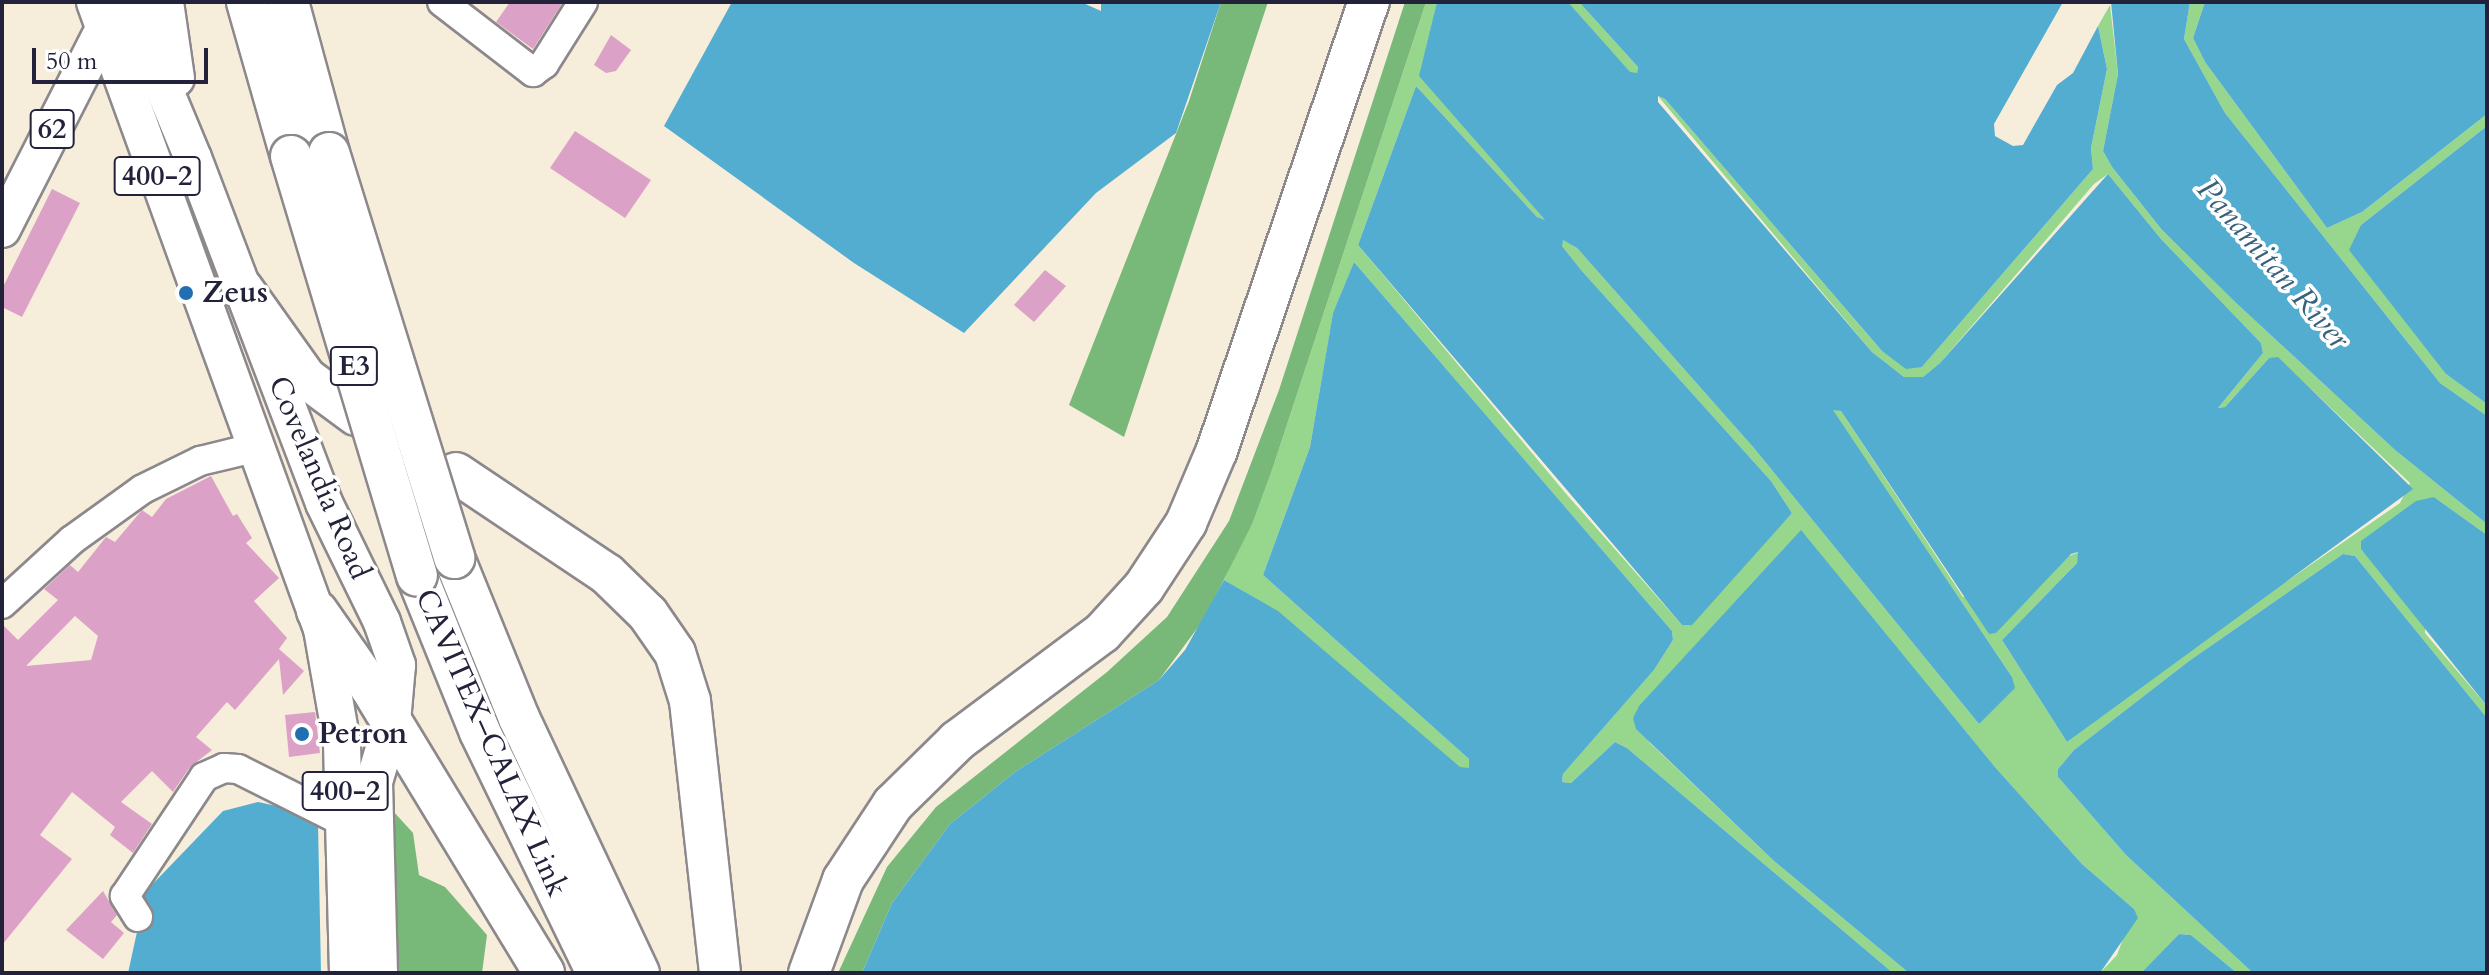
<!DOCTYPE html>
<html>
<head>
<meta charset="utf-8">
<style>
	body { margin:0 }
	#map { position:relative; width:2489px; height:975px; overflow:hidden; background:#f7eddb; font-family:Cardo,serif }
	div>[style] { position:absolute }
	.green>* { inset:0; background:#96d78d }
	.forest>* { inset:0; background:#78b878 }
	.water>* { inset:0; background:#53add0 }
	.building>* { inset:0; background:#dca1c6 }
	.roads { filter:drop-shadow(2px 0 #8c888b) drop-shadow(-2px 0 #8c888b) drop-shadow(0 2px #8c888b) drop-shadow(0 -2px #8c888b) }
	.minor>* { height:28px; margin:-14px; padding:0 14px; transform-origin:14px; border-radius:14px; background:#fff }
	.major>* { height:36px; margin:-18px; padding:0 18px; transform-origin:18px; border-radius:18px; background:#fff }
	.highway>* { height:40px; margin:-20px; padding:0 20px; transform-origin:20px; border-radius:20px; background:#fff }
	.bridges { filter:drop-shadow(2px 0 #8c888b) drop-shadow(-2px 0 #8c888b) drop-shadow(0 2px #8c888b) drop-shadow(0 -2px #8c888b) }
	.highway-bridge>* { height:40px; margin:-20px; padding:0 20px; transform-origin:20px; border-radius:20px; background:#fff }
	.dots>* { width:22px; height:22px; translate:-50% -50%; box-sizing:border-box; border:4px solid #fff; border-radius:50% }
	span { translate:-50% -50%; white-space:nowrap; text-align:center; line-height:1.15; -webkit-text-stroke:7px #fff; paint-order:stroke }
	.shield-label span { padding:2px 6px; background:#fff; border:2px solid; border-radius:6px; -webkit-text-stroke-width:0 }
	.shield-label { font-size:28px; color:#22223b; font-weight:700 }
	.poi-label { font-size:30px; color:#22223b; font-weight:700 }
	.left { translate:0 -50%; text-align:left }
	.street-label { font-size:30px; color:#22223b }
	.water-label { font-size:32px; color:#38617e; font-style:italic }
	.frame { position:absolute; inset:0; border:4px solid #22223b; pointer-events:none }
	.scale { position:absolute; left:32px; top:48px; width:176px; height:36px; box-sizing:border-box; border:4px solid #22223b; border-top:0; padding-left:10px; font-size:24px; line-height:28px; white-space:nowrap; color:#22223b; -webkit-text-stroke:6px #fff; paint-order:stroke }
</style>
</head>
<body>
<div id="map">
	<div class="green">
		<div style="clip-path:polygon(1426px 2px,1437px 2px,1420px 76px,1546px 221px,1537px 217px,1416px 86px,1358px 245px,1568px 496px,1682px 625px,1792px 513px,1771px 481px,1582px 271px,1562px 246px,1562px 239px,1577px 248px,1753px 447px,1979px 724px,2012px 677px,1832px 409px,1841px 411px,1963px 597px,2079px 552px,2077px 563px,2002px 640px,2067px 742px,2203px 639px,2400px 503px,2410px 483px,2278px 358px,2269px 358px,2225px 407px,2218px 408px,2263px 353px,2261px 343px,2161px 239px,2108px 174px,2094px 184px,1940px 363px,1923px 377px,1904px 377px,1872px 352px,1658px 96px,1665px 99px,1882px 351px,1922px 367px,2093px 169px,2091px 148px,2107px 69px,2098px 26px,2110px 5px,2118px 74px,2103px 151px,2112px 167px,2162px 230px,2234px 301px,2395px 450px,2487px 524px,2487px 535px,2434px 497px,2425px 633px,2487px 706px,2487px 718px,2355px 556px,2343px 554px,2189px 661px,2074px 750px,2058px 769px,2058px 777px,2126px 855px,2253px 973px,2237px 973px,2191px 935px,2179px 934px,2141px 973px,2100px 973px,2117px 955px,2134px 909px,2082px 864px,1995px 767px,1801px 531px,1633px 718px,1650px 743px,1774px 861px,1909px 973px,1893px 973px,1627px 748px,1615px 742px,1571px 783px,1562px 782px,1563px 774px,1654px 670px,1673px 640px,1672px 631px,1354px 262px,1333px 314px,1310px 447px,1263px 575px,1469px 759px,1469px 768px,1460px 768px,1277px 611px,1224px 580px,1275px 461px)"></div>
		<div style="clip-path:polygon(1568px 2px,1579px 2px,1638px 67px,1637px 73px,1630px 73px)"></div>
		<div style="clip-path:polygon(2190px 2px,2205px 2px,2193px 38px,2205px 62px,2327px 228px,2362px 212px,2487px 114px,2487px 126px,2361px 225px,2446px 374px,2487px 404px,2487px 416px,2440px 383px,2225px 113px,2184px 39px)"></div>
	</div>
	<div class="forest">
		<div style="clip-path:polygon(1221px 2px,1268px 2px,1124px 437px,1069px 405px,1189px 101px)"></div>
		<div style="clip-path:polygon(1405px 2px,1426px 2px,1275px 461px,1252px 524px,1204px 619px,1159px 680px,1015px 772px,950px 824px,892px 903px,862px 973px,838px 973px,887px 867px,936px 807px,1107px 672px,1167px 617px,1229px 521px,1279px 390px)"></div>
		<div style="clip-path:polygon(383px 800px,413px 833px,419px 875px,445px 887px,487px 935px,482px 973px,390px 973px)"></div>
	</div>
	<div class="water">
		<div style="clip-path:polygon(732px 2px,1081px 2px,1101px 11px,1101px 2px,1221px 2px,1176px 133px,1096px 193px,964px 333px,854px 263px,664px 126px)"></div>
		<div style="clip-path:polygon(1437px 2px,1568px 2px,1630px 72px,1637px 73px,1638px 67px,1579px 2px,2063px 2px,1994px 124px,1995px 136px,2013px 146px,2023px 145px,2057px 85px,2073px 73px,2098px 26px,2107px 69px,2091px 148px,2093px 169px,1922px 367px,1906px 369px,1882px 351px,1665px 99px,1658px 96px,1658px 102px,1872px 352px,1904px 377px,1923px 377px,1940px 363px,2108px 174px,2161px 239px,2261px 343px,2263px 353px,2218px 408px,2225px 407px,2269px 358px,2278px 357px,2413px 489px,2067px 742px,2002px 640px,2077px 563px,2078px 552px,2071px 554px,1996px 633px,1989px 634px,1841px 411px,1833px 410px,2012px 677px,2015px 688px,1979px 724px,1753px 447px,1577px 248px,1563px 240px,1562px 246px,1582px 271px,1771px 481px,1792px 513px,1692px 625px,1682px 625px,1358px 245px,1416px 86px,1537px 217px,1545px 220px,1419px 76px)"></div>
		<div style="clip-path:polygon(2111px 2px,2190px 2px,2184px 39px,2225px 113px,2440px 383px,2487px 416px,2487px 524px,2395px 450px,2234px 301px,2162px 230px,2112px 167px,2103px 151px,2118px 74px)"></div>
		<div style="clip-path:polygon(2205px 2px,2487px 2px,2487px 114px,2362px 212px,2327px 228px,2205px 62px,2193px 38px)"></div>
		<div style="clip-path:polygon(2487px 126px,2487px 404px,2446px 374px,2349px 250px,2361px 225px)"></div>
		<div style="clip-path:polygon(1354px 262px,1672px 631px,1673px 640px,1654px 670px,1563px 774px,1562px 782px,1571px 783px,1615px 742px,1627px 748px,1893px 973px,862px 973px,892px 903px,950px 824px,1015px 772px,1159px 680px,1185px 650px,1224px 580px,1278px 611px,1460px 767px,1469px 768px,1469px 759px,1263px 575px,1310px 447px,1333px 313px)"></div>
		<div style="clip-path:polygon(2434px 497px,2487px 535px,2487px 706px,2361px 549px,2361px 541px,2416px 501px)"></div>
		<div style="clip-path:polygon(1801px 530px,1995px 767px,2082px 864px,2134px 909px,2138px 918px,2100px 973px,1909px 973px,1774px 861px,1636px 729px,1633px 718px,1639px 706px)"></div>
		<div style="clip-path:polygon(2343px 554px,2355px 556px,2487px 718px,2487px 973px,2253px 973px,2126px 855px,2058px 777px,2058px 769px,2074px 750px,2189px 661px)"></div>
		<div style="clip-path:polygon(258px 802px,291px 809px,318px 824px,321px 973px,128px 973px,146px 891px,223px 811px)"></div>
		<div style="clip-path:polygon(2179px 934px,2191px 935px,2237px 973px,2141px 973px)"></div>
	</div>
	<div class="building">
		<div style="clip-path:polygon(510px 2px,563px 2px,533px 49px,496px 22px)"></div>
		<div style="clip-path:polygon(611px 35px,631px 50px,616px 71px,606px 73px,594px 65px)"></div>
		<div style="clip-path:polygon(575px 131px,651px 180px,625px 218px,550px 168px)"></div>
		<div style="clip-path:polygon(52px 189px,80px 203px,22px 317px,2px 307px,2px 289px)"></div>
		<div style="clip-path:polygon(1045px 270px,1066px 286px,1034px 322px,1014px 305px)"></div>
		<div style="clip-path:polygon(evenodd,211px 476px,233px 516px,237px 514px,252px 538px,246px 543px,279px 578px,254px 601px,287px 638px,279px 649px,304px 671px,283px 695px,279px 659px,235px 710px,227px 702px,196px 737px,212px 750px,190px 767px,173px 792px,152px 771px,121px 802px,152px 824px,133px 853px,110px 835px,115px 827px,72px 792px,40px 835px,72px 859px,2px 945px,2px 624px,18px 640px,58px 600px,44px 589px,70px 565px,78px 572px,106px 537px,115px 542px,142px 510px,152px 517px,166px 499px,211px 476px,75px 616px,98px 636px,91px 660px,26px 666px,75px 616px)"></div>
		<div style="clip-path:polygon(315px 712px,320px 753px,289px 757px,285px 715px)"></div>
		<div style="clip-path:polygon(103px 891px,117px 915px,111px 922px,124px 933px,103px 959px,66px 930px)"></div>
	</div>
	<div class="roads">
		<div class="minor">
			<div style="left:442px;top:2px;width:115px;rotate:37.6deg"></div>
			<div style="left:533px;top:72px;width:14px;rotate:-36deg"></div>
			<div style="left:544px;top:64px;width:73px;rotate:-57.8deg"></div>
			<div style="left:2px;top:604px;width:95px;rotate:-42.4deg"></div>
			<div style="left:72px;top:540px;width:87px;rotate:-35.7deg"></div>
			<div style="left:143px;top:489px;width:64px;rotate:-26.2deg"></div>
			<div style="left:200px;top:461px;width:60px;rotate:-13.6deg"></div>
			<div style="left:138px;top:917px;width:25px;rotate:-122deg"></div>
			<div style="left:125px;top:896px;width:143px;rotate:-56.4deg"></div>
			<div style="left:204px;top:777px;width:22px;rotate:-24deg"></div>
			<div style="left:224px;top:768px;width:14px;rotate:4deg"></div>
			<div style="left:238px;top:769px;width:121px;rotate:26.6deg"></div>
		</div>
		<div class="major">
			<div style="left:95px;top:2px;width:667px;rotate:70.1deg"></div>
			<div style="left:322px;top:629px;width:117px;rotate:80.1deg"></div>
			<div style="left:342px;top:744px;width:229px;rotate:88.5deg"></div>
			<div style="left:128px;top:2px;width:169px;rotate:67.4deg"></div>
			<div style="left:193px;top:158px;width:369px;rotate:69.2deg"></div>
			<div style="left:324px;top:503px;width:132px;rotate:64deg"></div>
			<div style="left:382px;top:622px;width:46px;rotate:70.8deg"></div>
			<div style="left:397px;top:665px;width:57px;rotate:95deg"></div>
			<div style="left:392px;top:722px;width:63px;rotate:106.7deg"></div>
			<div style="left:374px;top:782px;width:191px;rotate:88.5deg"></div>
			<div style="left:165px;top:2px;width:77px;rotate:81.8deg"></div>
			<div style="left:2px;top:229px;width:238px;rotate:-63deg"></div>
		</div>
		<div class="highway">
			<div style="left:247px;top:2px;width:160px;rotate:74.1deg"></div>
			<div style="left:288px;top:2px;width:156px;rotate:74.8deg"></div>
			<div style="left:242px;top:288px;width:110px;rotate:54.6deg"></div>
			<div style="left:306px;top:378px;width:62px;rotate:36.5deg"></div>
			<div style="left:456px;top:473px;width:182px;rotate:33.8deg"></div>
			<div style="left:607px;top:574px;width:57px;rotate:44.3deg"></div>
			<div style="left:648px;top:614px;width:47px;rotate:55.3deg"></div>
			<div style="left:675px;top:653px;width:50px;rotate:72.6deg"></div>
			<div style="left:690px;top:701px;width:274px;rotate:83.7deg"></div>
			<div style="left:454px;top:558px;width:173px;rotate:67.9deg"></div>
			<div style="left:519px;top:718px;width:282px;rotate:64.8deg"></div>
			<div style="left:417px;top:576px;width:168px;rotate:68deg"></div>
			<div style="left:480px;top:732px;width:268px;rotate:64.1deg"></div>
			<div style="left:317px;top:611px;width:94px;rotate:55deg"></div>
			<div style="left:371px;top:688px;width:333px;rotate:58.7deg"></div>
			<div style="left:809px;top:973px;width:99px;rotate:-69.9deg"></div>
			<div style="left:843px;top:880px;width:91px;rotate:-56.7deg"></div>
			<div style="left:893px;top:804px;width:90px;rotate:-44.5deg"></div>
			<div style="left:957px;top:741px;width:181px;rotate:-36.7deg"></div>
			<div style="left:1102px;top:633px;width:62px;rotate:-47.6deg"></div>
			<div style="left:1144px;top:587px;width:77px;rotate:-56.7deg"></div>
			<div style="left:1186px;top:523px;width:79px;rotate:-67deg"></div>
			<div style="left:1217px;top:450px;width:473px;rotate:-71.3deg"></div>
		</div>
	</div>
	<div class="bridges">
		<div class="highway-bridge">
			<div style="left:329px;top:153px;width:424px;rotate:72.8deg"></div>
			<div style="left:291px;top:156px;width:438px;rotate:73.3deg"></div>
		</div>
	</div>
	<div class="dots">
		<div style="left:186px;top:293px;background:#1f6fb2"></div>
		<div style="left:302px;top:734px;background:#1f6fb2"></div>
	</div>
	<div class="shield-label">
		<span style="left:52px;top:129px">62</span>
		<span style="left:157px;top:176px">400-2</span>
		<span style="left:354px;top:366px">E3</span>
		<span style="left:345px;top:791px">400-2</span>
	</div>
	<div class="poi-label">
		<span class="left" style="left:202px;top:293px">Zeus</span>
		<span class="left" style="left:318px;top:734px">Petron</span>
	</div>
	<div class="street-label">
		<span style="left:319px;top:478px;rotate:67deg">Covelandia Road</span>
		<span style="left:491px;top:743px;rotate:66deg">CAVITEX–CALAX Link</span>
	</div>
	<div class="water-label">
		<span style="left:2273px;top:264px;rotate:49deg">Panamitan River</span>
	</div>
	<div class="frame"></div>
	<div class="scale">50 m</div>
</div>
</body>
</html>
